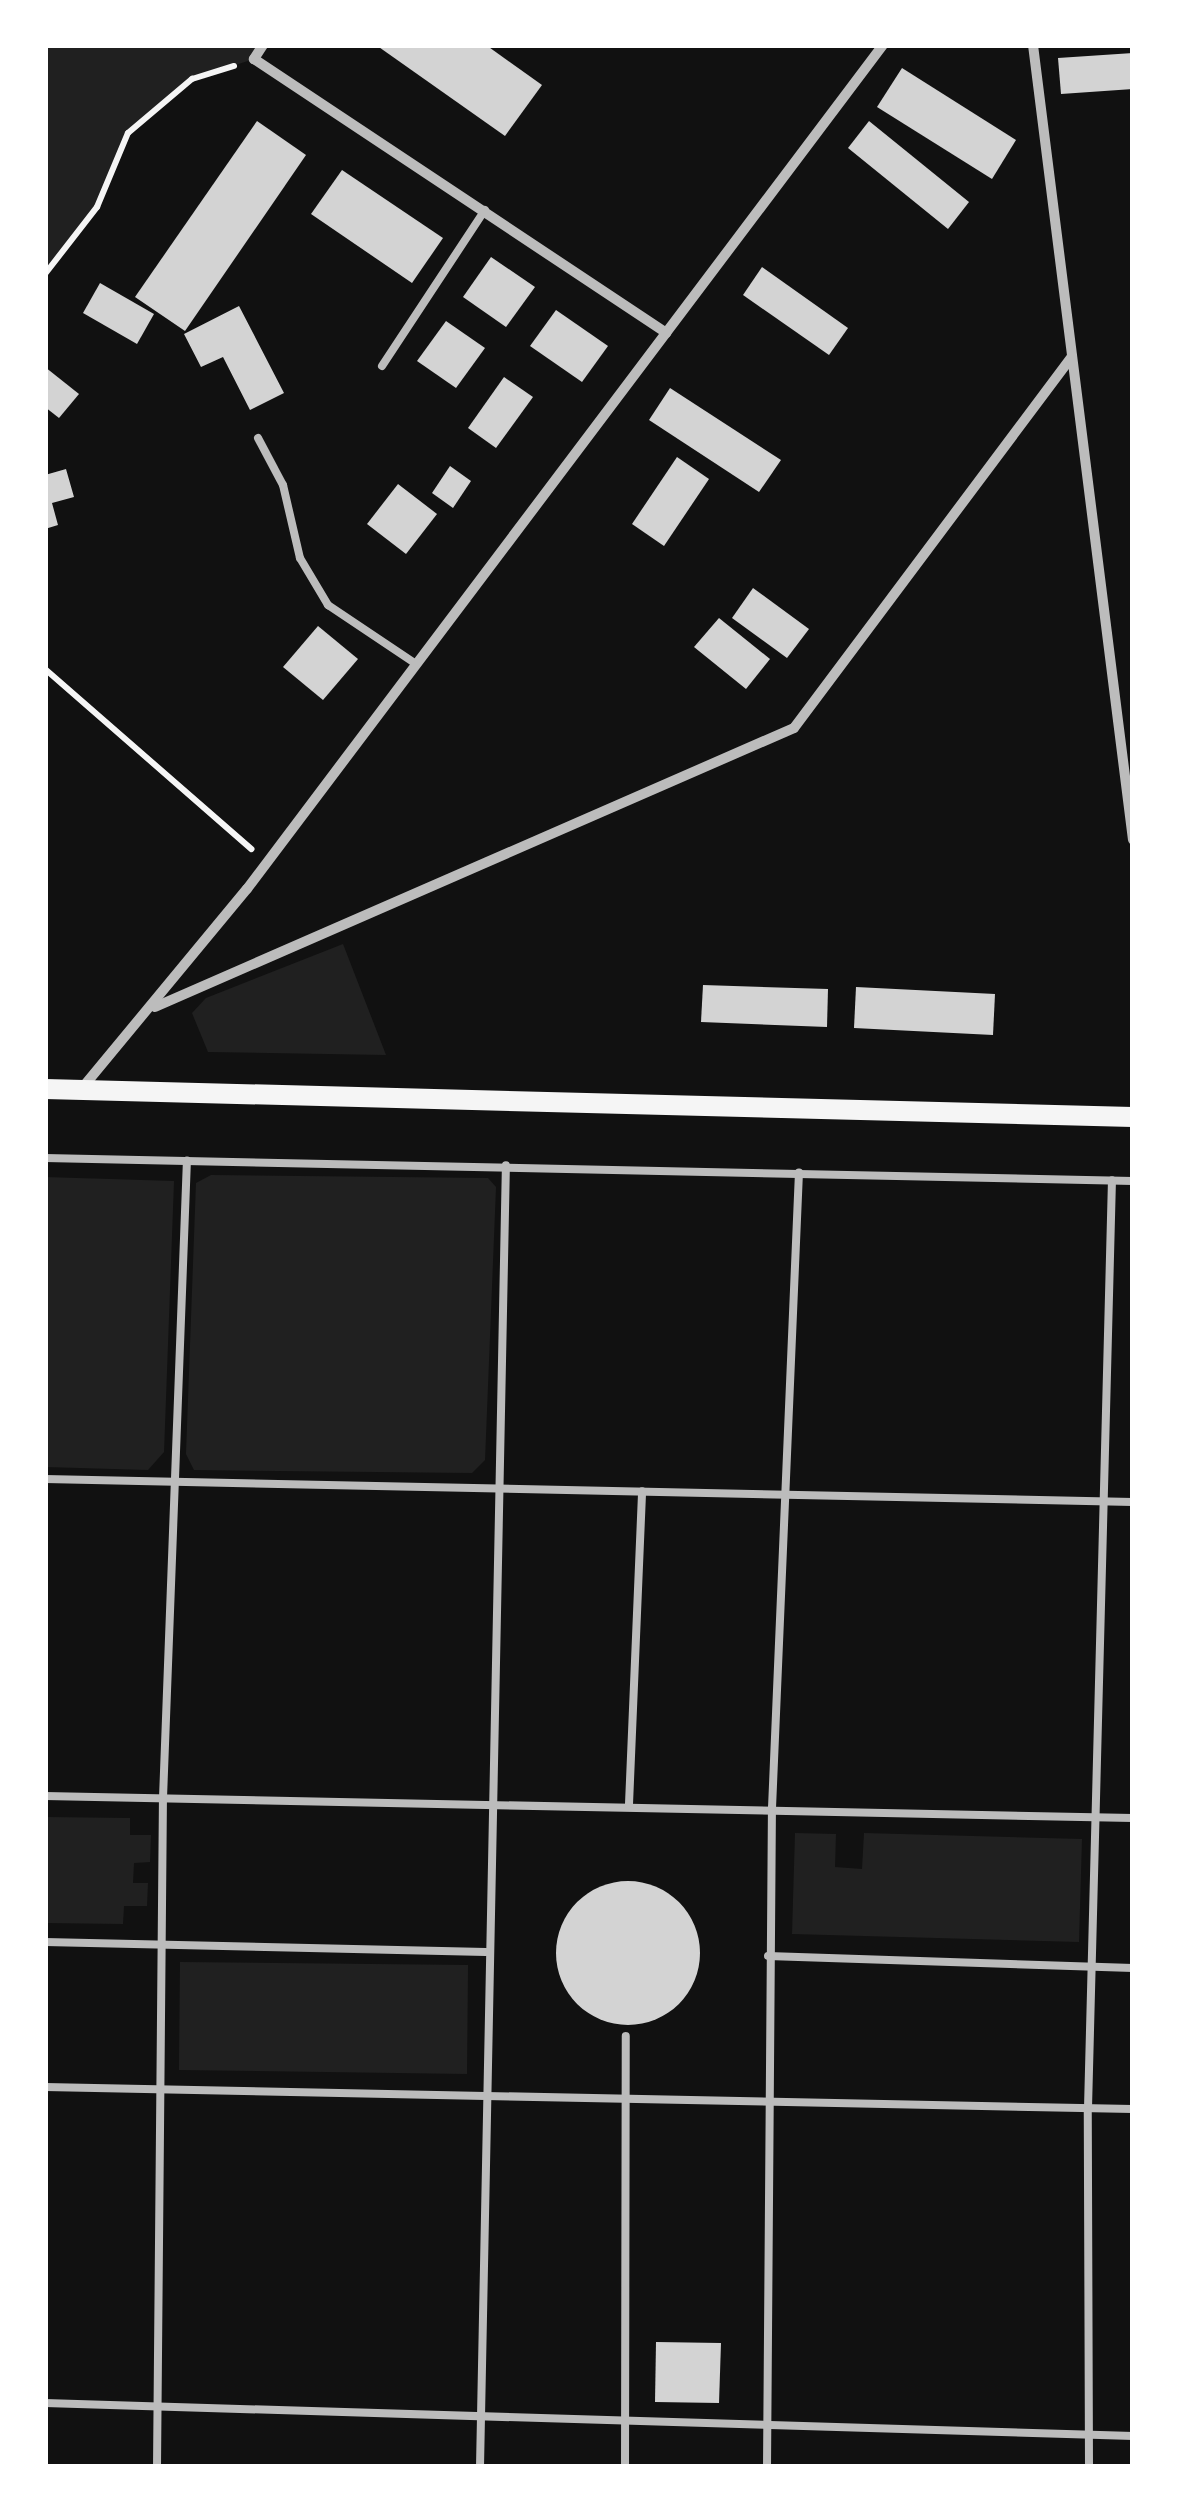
<!DOCTYPE html>
<html>
<head>
<meta charset="utf-8">
<style>
	body { margin:0 }
	#map { position:relative; width:1178px; height:2512px; overflow:hidden; background:#111; font-family:Raleway,sans-serif }
	div>[style] { position:absolute }
	.green>* { inset:0; background:#202020 }
	.building>* { inset:0; background:#d3d3d3 }
	.round { border-radius:50% }
	.path>* { height:6px; margin:-3px; padding:0 3px; transform-origin:3px; border-radius:3px; background:#f5f5f5 }
	.service>* { height:8px; margin:-4px; padding:0 4px; transform-origin:4px; border-radius:4px; background:#bcbcbc }
	.minor>* { height:10px; margin:-5px; padding:0 5px; transform-origin:5px; border-radius:5px; background:#bcbcbc }
	.secondary>* { height:20px; margin:-10px; padding:0 10px; transform-origin:10px; border-radius:10px; background:#f5f5f5 }
	span { translate:-50% -50%; white-space:nowrap; text-align:center; line-height:1.15; -webkit-text-stroke:10px #fff; paint-order:stroke }
	.frame { position:absolute; inset:0; border:48px solid #fff; pointer-events:none }
</style>
</head>
<body>
<div id="map">
	<div class="green">
		<div style="clip-path:polygon(45px 45px,263px 45px,254px 59px,192px 79px,128px 133px,97px 207px,45px 274px)"></div>
		<div style="clip-path:polygon(343px 944px,386px 1055px,208px 1052px,192px 1013px,206px 998px)"></div>
		<div style="clip-path:polygon(211px 1175px,488px 1178px,496px 1187px,485px 1460px,472px 1473px,194px 1470px,186px 1454px,196px 1183px)"></div>
		<div style="clip-path:polygon(45px 1177px,174px 1181px,164px 1452px,148px 1470px,45px 1467px)"></div>
		<div style="clip-path:polygon(45px 1817px,130px 1818px,130px 1835px,151px 1835px,150px 1862px,134px 1863px,133px 1883px,148px 1883px,147px 1906px,124px 1906px,123px 1924px,45px 1923px)"></div>
		<div style="clip-path:polygon(795px 1833px,836px 1834px,835px 1867px,862px 1869px,864px 1833px,1082px 1839px,1079px 1942px,792px 1934px)"></div>
		<div style="clip-path:polygon(180px 1962px,468px 1965px,467px 2074px,179px 2070px)"></div>
	</div>
	<div class="building">
		<div style="clip-path:polygon(376px 45px,486px 45px,542px 85px,505px 136px)"></div>
		<div style="clip-path:polygon(1133px 53px,1133px 89px,1061px 94px,1058px 58px)"></div>
		<div style="clip-path:polygon(902px 68px,1016px 140px,992px 179px,877px 107px)"></div>
		<div style="clip-path:polygon(257px 121px,306px 155px,185px 331px,135px 297px)"></div>
		<div style="clip-path:polygon(869px 121px,969px 202px,948px 229px,848px 148px)"></div>
		<div style="clip-path:polygon(342px 170px,443px 238px,412px 283px,311px 214px)"></div>
		<div style="clip-path:polygon(491px 257px,535px 287px,506px 327px,463px 297px)"></div>
		<div style="clip-path:polygon(762px 267px,848px 328px,829px 355px,743px 295px)"></div>
		<div style="clip-path:polygon(100px 283px,154px 314px,137px 344px,83px 313px)"></div>
		<div style="clip-path:polygon(239px 306px,284px 393px,250px 410px,223px 357px,201px 367px,184px 334px)"></div>
		<div style="clip-path:polygon(556px 310px,608px 346px,582px 382px,530px 346px)"></div>
		<div style="clip-path:polygon(446px 321px,485px 348px,456px 388px,417px 361px)"></div>
		<div style="clip-path:polygon(45px 367px,79px 394px,59px 418px,45px 407px)"></div>
		<div style="clip-path:polygon(504px 377px,533px 397px,496px 448px,468px 428px)"></div>
		<div style="clip-path:polygon(670px 388px,781px 460px,759px 492px,649px 420px)"></div>
		<div style="clip-path:polygon(677px 457px,709px 479px,664px 546px,632px 524px)"></div>
		<div style="clip-path:polygon(450px 466px,471px 481px,453px 508px,432px 493px)"></div>
		<div style="clip-path:polygon(66px 469px,74px 497px,52px 503px,58px 525px,45px 529px,45px 475px)"></div>
		<div style="clip-path:polygon(398px 484px,437px 514px,406px 554px,367px 524px)"></div>
		<div style="clip-path:polygon(753px 588px,809px 629px,787px 658px,732px 618px)"></div>
		<div style="clip-path:polygon(719px 618px,770px 659px,746px 689px,694px 647px)"></div>
		<div style="clip-path:polygon(318px 626px,358px 659px,323px 700px,283px 667px)"></div>
		<div style="clip-path:polygon(703px 985px,828px 989px,827px 1027px,701px 1022px)"></div>
		<div style="clip-path:polygon(856px 987px,995px 994px,993px 1035px,854px 1028px)"></div>
		<div class="round" style="left:556px;top:1881px;width:144px;height:144px"></div>
		<div style="clip-path:polygon(656px 2342px,721px 2343px,719px 2403px,655px 2402px)"></div>
	</div>
	<div class="path">
		<div style="left:45px;top:274px;width:85px;rotate:-52.2deg"></div>
		<div style="left:97px;top:207px;width:80px;rotate:-67.3deg"></div>
		<div style="left:128px;top:133px;width:84px;rotate:-40.2deg"></div>
		<div style="left:192px;top:79px;width:44px;rotate:-17.2deg"></div>
		<div style="left:45px;top:669px;width:274px;rotate:41.1deg"></div>
	</div>
	<div class="service">
		<div style="left:382px;top:366px;width:187px;rotate:-56.6deg"></div>
		<div style="left:258px;top:438px;width:53px;rotate:62deg"></div>
		<div style="left:283px;top:485px;width:75px;rotate:76.9deg"></div>
		<div style="left:300px;top:558px;width:55px;rotate:59.2deg"></div>
		<div style="left:328px;top:605px;width:106px;rotate:33.8deg"></div>
		<div style="left:45px;top:1158px;width:1088px;rotate:1.21deg"></div>
		<div style="left:45px;top:1479px;width:1088px;rotate:1.21deg"></div>
		<div style="left:45px;top:1796px;width:1088px;rotate:1.16deg"></div>
		<div style="left:629px;top:1804px;width:313px;rotate:-87.6deg"></div>
		<div style="left:45px;top:1942px;width:441px;rotate:1.3deg"></div>
		<div style="left:768px;top:1956px;width:365px;rotate:1.9deg"></div>
		<div style="left:45px;top:2087px;width:1088px;rotate:1.16deg"></div>
		<div style="left:45px;top:2403px;width:1089px;rotate:1.74deg"></div>
		<div style="left:157px;top:2467px;width:669px;rotate:-89.49deg"></div>
		<div style="left:163px;top:1798px;width:638px;rotate:-87.85deg"></div>
		<div style="left:480px;top:2467px;width:1302px;rotate:-88.86deg"></div>
		<div style="left:625px;top:2467px;width:431px;rotate:-89.9deg"></div>
		<div style="left:767px;top:2467px;width:659px;rotate:-89.57deg"></div>
		<div style="left:772px;top:1808px;width:636px;rotate:-87.57deg"></div>
		<div style="left:1089px;top:2467px;width:359px;rotate:-90.2deg"></div>
		<div style="left:1088px;top:2108px;width:928px;rotate:-88.52deg"></div>
	</div>
	<div class="minor">
		<div style="left:263px;top:45px;width:17px;rotate:123deg"></div>
		<div style="left:254px;top:59px;width:495px;rotate:33.6deg"></div>
		<div style="left:1033px;top:45px;width:801px;rotate:82.83deg"></div>
		<div style="left:155px;top:1007px;width:697px;rotate:-23.59deg"></div>
		<div style="left:794px;top:728px;width:464px;rotate:-53.2deg"></div>
		<div style="left:83px;top:1087px;width:257px;rotate:-50.4deg"></div>
		<div style="left:247px;top:889px;width:1057px;rotate:-53deg"></div>
	</div>
	<div class="secondary">
		<div style="left:45px;top:1089px;width:1088px;rotate:1.47deg"></div>
	</div>
	<div class="frame"></div>
</div>
</body>
</html>
